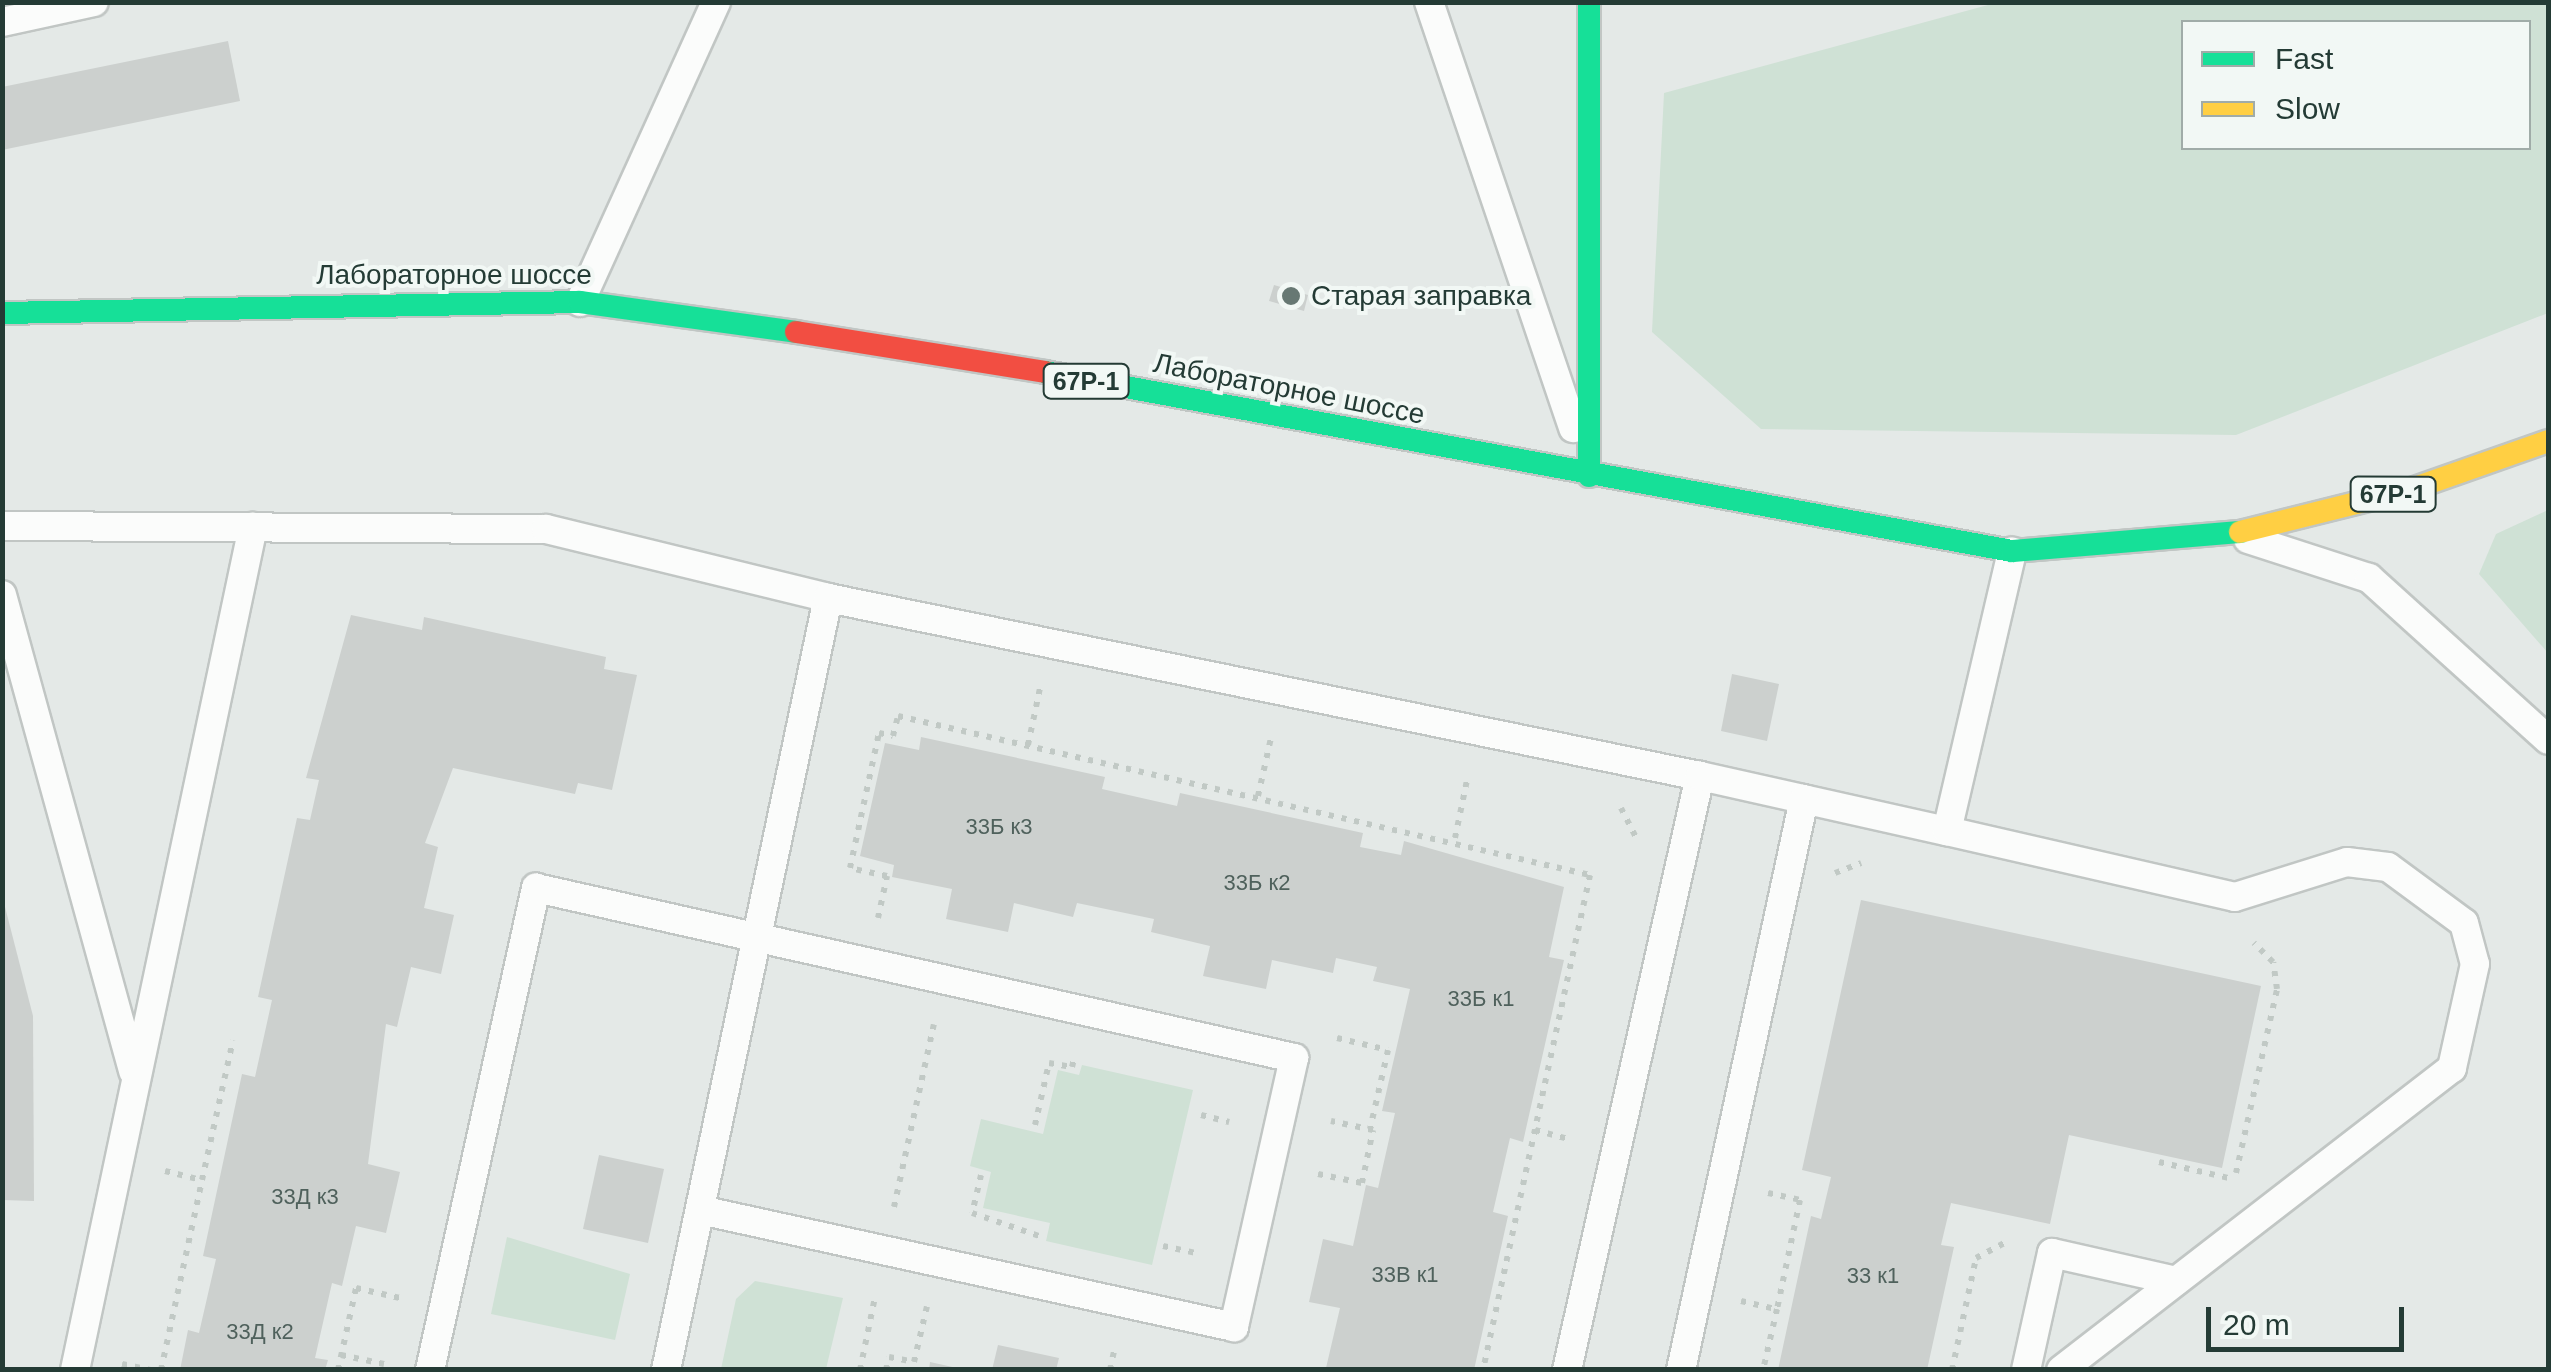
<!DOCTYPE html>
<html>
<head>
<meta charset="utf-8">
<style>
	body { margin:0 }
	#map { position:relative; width:2551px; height:1372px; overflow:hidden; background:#e4e9e7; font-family:Arial,sans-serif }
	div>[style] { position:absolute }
	.green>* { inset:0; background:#cfe1d5 }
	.building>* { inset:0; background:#ccd0ce }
	.path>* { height:6px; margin-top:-3px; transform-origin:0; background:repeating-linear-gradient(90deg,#c1c9c5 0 5px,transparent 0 13px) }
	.roads { filter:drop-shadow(2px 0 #c1c6c4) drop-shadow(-2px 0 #c1c6c4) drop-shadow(0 2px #c1c6c4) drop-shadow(0 -2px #c1c6c4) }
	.lane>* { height:28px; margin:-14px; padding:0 14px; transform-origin:14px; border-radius:14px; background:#fbfcfb }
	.fast>* { height:22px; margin:-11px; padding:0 11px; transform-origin:11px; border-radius:11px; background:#16e098 }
	.slow>* { height:22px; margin:-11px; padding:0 11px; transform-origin:11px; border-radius:11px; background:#ffcf43 }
	.jam>* { height:22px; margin:-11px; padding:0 11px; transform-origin:11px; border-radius:11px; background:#f24e42 }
	.dots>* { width:28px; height:28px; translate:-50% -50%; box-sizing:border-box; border:5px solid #f2f8f5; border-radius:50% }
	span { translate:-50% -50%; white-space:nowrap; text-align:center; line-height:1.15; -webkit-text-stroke:8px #f2f8f5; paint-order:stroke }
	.number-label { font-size:22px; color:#4f615c }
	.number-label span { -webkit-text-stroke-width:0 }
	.shield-label span { padding:2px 8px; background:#f2f8f5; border:2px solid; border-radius:8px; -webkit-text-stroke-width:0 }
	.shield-label { font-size:25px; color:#243b35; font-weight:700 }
	.street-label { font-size:28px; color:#243b35 }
	.poi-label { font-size:28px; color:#243b35 }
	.left { translate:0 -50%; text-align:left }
	.frame { position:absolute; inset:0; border:5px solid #243b35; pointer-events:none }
	.legend { position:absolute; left:2181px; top:20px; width:350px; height:130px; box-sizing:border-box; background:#f2f8f5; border:2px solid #a0aca8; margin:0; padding:12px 18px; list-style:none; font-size:30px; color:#243b35 }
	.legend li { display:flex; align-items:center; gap:20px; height:50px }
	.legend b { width:50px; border:2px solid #a0aca8 }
	.scale { position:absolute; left:2206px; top:1307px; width:198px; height:45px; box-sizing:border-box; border:5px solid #243b35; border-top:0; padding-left:12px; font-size:30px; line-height:35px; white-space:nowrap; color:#243b35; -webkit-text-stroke:8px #f2f8f5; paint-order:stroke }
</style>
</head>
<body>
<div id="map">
	<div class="green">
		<div style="clip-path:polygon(evenodd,1999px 2px,2548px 3px,2548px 313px,2236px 435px,1761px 429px,1652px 332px,1664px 93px,1999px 2px,2184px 22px,2528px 22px,2528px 148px,2184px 148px,2184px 22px)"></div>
		<div style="clip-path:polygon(2548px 510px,2548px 653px,2479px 574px,2496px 534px)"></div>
		<div style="clip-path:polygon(1082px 1065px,1193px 1090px,1152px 1265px,1046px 1241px,1050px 1223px,983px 1208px,991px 1172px,970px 1166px,981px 1119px,1043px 1134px,1058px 1070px,1079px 1075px)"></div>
		<div style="clip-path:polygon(507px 1237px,630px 1274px,615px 1340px,491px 1314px)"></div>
		<div style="clip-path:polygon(755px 1281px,843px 1298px,826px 1369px,721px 1369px,736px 1299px)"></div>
	</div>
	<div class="building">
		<div style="clip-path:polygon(228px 41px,240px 101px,2px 150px,2px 87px)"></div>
		<div style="clip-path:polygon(1274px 285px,1308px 295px,1304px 311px,1269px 301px)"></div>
		<div style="clip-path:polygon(351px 615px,422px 630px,424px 617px,606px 657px,604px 669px,637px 675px,612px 790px,578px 783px,575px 794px,453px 768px,425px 843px,438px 847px,424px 908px,454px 915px,441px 974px,411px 967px,397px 1027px,386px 1024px,368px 1164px,400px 1172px,386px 1233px,356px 1226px,342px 1286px,332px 1283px,315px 1358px,328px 1360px,325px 1370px,180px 1370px,188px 1330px,199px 1333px,216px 1259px,203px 1256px,242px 1074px,255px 1077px,272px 1000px,258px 997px,297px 818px,310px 820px,319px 780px,306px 778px)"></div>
		<div style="clip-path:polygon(1732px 674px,1779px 684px,1767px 741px,1721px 731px)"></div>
		<div style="clip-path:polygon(921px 737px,1105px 777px,1102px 789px,1177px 806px,1180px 793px,1363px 833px,1360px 847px,1401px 855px,1404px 841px,1564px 887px,1549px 957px,1564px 960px,1523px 1142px,1510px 1138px,1493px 1212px,1508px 1216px,1474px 1370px,1326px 1368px,1340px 1308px,1309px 1302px,1323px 1239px,1353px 1246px,1366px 1185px,1378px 1188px,1395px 1113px,1382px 1111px,1410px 989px,1373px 981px,1377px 967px,1336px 958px,1333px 973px,1272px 960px,1266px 989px,1203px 976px,1210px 946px,1151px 932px,1154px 919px,1077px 903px,1073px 917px,1014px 903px,1008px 932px,946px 919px,952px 889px,892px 877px,894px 865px,860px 856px,885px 743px,919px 750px)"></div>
		<div style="clip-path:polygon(1861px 900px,2261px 986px,2222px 1168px,2069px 1135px,2050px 1224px,1951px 1203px,1941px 1245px,1954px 1247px,1927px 1370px,1778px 1370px,1811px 1216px,1821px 1219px,1831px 1177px,1802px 1170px)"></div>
		<div style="clip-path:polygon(4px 903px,33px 1016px,34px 1201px,2px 1200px)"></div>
		<div style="clip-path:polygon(599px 1155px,664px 1169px,648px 1243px,583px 1229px)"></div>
		<div style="clip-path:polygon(998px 1345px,1059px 1358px,1056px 1370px,992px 1370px)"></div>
		<div style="clip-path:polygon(930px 1362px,957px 1368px,957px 1370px,929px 1370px)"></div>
	</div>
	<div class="path">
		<div style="left:1028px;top:745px;width:58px;rotate:-78.1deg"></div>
		<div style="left:1258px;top:796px;width:59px;rotate:-77.4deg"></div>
		<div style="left:1621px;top:808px;width:33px;rotate:63deg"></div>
		<div style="left:1455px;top:838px;width:64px;rotate:-78.3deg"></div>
		<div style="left:1835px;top:873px;width:28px;rotate:-21deg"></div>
		<div style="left:878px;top:918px;width:43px;rotate:-77.9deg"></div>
		<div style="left:887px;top:876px;width:38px;rotate:-168deg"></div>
		<div style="left:850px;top:868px;width:138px;rotate:-77.9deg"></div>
		<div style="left:879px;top:733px;width:14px;rotate:12deg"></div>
		<div style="left:893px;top:736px;width:21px;rotate:-76deg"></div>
		<div style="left:898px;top:716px;width:710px;rotate:12.94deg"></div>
		<div style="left:1590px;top:875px;width:506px;rotate:102.2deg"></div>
		<div style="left:1337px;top:1038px;width:52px;rotate:13.2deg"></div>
		<div style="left:1388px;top:1050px;width:81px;rotate:102.8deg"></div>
		<div style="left:1201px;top:1115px;width:29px;rotate:14deg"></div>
		<div style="left:1035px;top:1125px;width:64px;rotate:-77.3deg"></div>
		<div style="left:1049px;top:1063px;width:23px;rotate:10deg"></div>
		<div style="left:1072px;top:1067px;width:8px;rotate:-76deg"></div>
		<div style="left:1535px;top:1130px;width:35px;rotate:15deg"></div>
		<div style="left:2159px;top:1162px;width:72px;rotate:12.9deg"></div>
		<div style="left:165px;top:1171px;width:38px;rotate:14deg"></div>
		<div style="left:202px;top:1180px;width:143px;rotate:-77.5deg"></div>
		<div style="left:2236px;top:1173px;width:189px;rotate:-77.4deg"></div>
		<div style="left:2277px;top:989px;width:27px;rotate:-98deg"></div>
		<div style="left:2273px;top:962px;width:27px;rotate:-135deg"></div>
		<div style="left:1318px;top:1174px;width:45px;rotate:11.6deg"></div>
		<div style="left:1362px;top:1183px;width:54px;rotate:-78.3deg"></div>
		<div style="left:1373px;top:1130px;width:43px;rotate:-167.9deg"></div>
		<div style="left:981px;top:1175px;width:39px;rotate:103deg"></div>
		<div style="left:972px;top:1213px;width:71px;rotate:18.9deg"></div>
		<div style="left:1768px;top:1193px;width:33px;rotate:12deg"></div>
		<div style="left:1800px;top:1200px;width:111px;rotate:101.9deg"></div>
		<div style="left:894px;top:1207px;width:187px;rotate:-77.7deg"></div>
		<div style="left:1163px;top:1246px;width:38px;rotate:12deg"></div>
		<div style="left:1741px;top:1301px;width:37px;rotate:13deg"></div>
		<div style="left:1777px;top:1309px;width:63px;rotate:102.9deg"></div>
		<div style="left:341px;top:1355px;width:44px;rotate:11.8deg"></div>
		<div style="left:122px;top:1364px;width:29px;rotate:12deg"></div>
		<div style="left:161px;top:1370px;width:194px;rotate:-77.8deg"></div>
		<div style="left:338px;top:1370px;width:84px;rotate:-77.6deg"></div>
		<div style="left:356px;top:1288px;width:45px;rotate:12.8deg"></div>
		<div style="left:860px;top:1370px;width:75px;rotate:-78.4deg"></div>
		<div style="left:886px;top:1370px;width:13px;rotate:-77deg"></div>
		<div style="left:889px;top:1357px;width:25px;rotate:11deg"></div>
		<div style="left:914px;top:1362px;width:57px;rotate:-76.9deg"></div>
		<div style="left:1110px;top:1370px;width:24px;rotate:-78deg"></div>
		<div style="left:1952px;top:1370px;width:115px;rotate:-77.9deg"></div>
		<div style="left:1976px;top:1258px;width:32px;rotate:-28deg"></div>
	</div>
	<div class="roads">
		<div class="lane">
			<div style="left:1429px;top:2px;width:450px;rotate:71.3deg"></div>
			<div style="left:2px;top:22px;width:94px;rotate:-12.3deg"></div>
			<div style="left:580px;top:302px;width:329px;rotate:-65.6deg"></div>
			<div style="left:2px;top:526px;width:544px;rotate:0.32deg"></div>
			<div style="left:546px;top:529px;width:290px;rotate:13.7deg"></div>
			<div style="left:2248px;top:539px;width:127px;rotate:17.9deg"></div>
			<div style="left:2369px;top:578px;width:241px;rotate:42.1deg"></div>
			<div style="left:2px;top:595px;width:494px;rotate:74.6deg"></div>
			<div style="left:1947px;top:831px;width:295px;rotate:12.9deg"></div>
			<div style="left:2235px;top:897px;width:117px;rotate:-17.4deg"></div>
			<div style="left:2347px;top:862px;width:41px;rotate:7deg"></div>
			<div style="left:2388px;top:867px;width:94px;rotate:36.4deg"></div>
			<div style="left:2464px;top:923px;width:42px;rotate:75deg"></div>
			<div style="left:2475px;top:964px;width:107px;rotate:102.5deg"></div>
			<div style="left:2452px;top:1068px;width:494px;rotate:142.3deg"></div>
			<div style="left:75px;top:1370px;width:862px;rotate:-78.08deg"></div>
			<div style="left:430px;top:1370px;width:494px;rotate:-77.6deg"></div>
			<div style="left:536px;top:888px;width:777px;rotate:12.64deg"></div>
			<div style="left:1294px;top:1058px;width:276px;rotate:102.6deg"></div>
			<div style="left:1234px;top:1327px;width:547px;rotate:-167.64deg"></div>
			<div style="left:666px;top:1370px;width:789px;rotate:-78.15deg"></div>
			<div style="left:828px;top:598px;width:890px;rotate:11.54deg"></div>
			<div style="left:1567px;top:1370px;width:609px;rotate:-77.38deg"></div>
			<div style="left:1700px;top:776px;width:253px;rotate:12.6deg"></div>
			<div style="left:1947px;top:831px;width:287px;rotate:-76.9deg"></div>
			<div style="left:1681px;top:1370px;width:584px;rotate:-77.84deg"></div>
			<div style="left:2026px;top:1370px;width:120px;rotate:-77.5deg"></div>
			<div style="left:2052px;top:1253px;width:127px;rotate:12.7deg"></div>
		</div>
		<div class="fast">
			<div style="left:1589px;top:2px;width:474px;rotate:90deg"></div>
			<div style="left:2px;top:313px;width:578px;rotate:-1.09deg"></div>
			<div style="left:580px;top:302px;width:218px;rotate:7.9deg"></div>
			<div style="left:1045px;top:372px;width:983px;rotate:10.49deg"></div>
			<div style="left:2012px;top:551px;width:229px;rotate:-4.8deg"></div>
		</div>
		<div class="slow">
			<div style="left:2240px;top:532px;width:174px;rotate:-14deg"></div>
			<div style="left:2409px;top:490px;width:147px;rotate:-19.4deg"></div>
		</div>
		<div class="jam">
			<div style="left:796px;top:332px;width:252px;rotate:9.1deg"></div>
		</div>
	</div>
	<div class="dots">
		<div style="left:1291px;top:296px;background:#677873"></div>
	</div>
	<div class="number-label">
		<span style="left:999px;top:827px">33Б к3</span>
		<span style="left:1257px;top:883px">33Б к2</span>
		<span style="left:1481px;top:999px">33Б к1</span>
		<span style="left:305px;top:1197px">33Д к3</span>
		<span style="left:1405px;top:1275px">33В к1</span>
		<span style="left:1873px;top:1276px">33 к1</span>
		<span style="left:260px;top:1332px">33Д к2</span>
	</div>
	<div class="shield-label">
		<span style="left:1086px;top:381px">67Р-1</span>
		<span style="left:2393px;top:494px">67Р-1</span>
	</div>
	<div class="street-label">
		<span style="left:454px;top:275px">Лабораторное шоссе</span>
		<span style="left:1289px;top:389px;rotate:11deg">Лабораторное шоссе</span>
	</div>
	<div class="poi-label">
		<span class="left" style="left:1311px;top:296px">Старая заправка</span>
	</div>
	<div class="frame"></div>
	<ul class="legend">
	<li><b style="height:12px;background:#16e098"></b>Fast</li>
	<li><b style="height:12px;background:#ffcf43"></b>Slow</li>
	</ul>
	<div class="scale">20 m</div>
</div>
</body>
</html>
